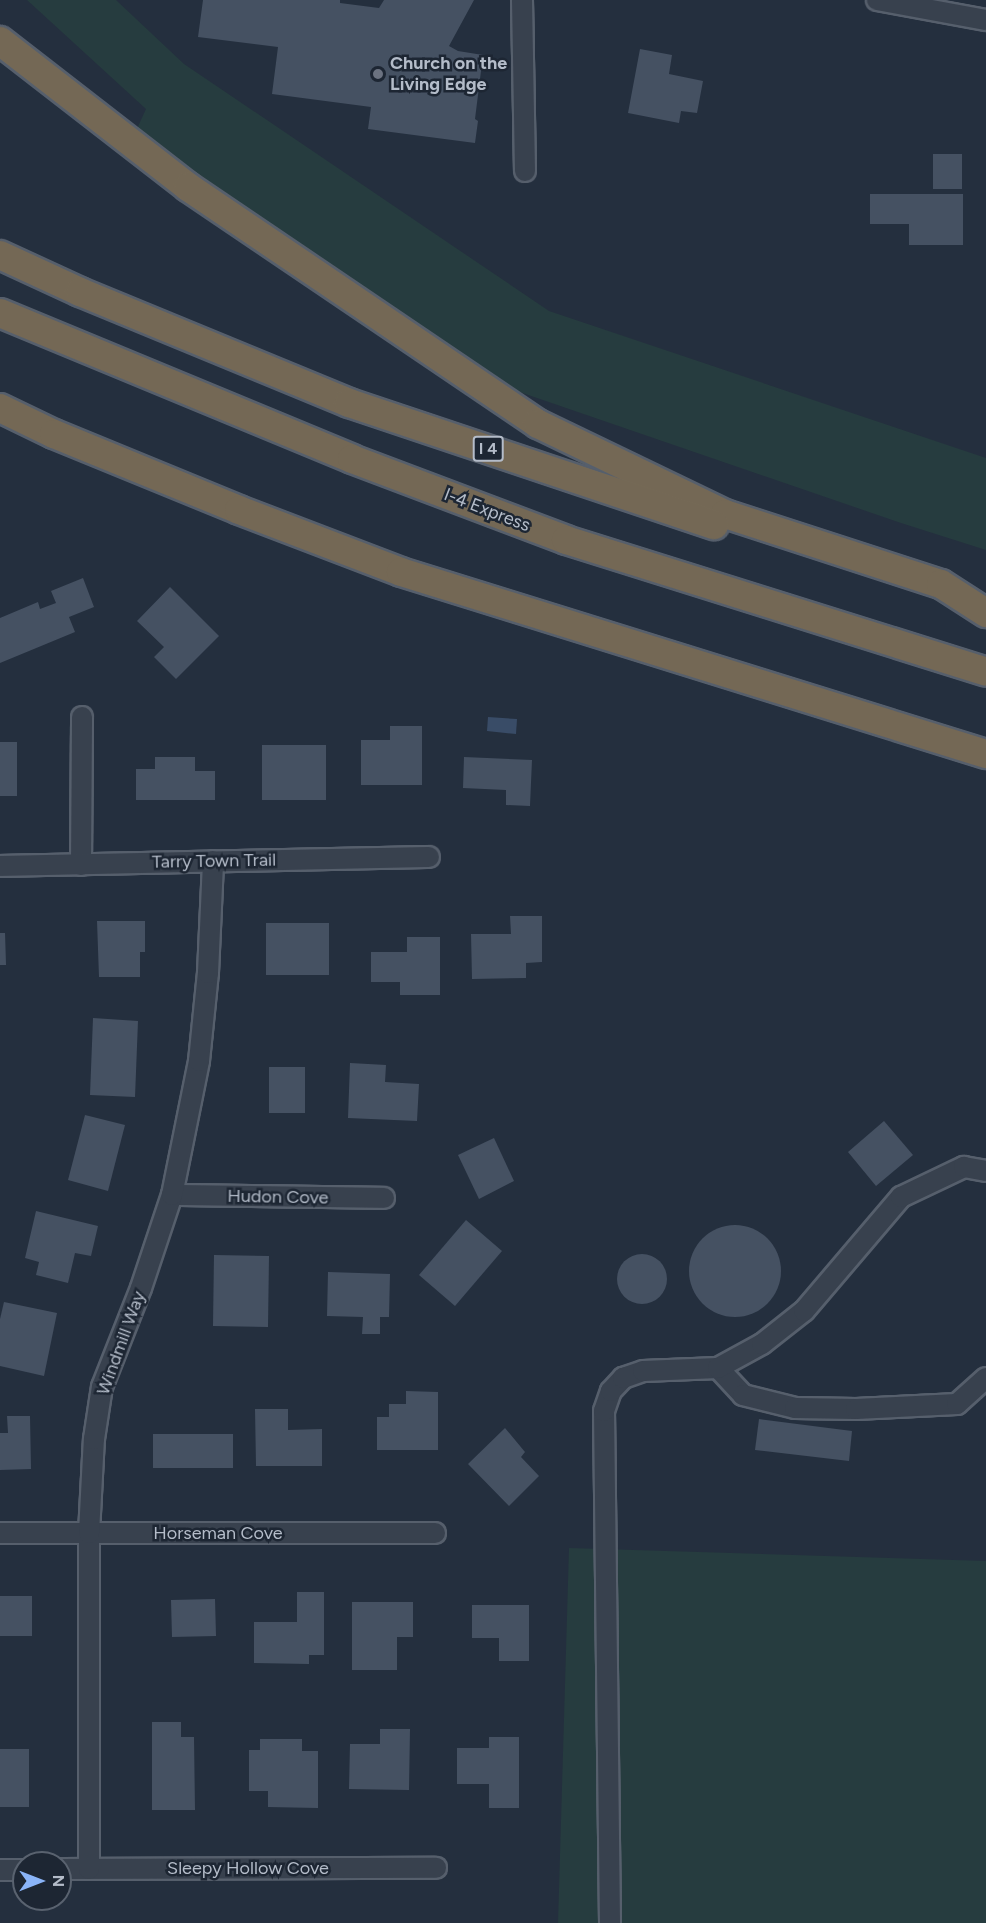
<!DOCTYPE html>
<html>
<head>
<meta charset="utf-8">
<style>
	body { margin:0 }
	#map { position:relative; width:986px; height:1923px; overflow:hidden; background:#242f3e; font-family:Figtree,sans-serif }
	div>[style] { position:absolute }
	.green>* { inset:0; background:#263c3f }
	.water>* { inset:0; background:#394c67 }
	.building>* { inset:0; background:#455162 }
	.round { border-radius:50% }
	.roads { filter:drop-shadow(2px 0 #565f6c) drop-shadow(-2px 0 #565f6c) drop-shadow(0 2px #565f6c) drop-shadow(0 -2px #565f6c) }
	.minor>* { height:20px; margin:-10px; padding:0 10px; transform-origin:10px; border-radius:10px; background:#38414e }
	.highway>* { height:28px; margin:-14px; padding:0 14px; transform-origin:14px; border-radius:14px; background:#746855 }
	.dots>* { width:16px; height:16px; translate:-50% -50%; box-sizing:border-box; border:3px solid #1d2633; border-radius:50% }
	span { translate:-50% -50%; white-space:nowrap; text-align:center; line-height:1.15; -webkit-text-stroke:5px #1d2633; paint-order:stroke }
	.shield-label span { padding:2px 4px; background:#1d2633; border:2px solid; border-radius:4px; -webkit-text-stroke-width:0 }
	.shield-label { font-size:16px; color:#b4bcc9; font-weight:700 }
	.poi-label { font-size:18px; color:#b4bcc9; font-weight:700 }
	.left { translate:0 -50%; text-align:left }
	.street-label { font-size:18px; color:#b4bcc9 }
	.north { position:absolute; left:12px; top:1851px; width:60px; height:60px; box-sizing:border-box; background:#1d2633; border:2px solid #59626f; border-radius:50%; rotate:90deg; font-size:16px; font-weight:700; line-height:24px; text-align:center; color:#b4bcc9 }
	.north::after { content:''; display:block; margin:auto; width:21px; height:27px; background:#8ab4f8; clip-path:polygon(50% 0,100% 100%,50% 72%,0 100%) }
</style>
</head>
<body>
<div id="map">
	<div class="green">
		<div style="clip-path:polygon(27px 0,116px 0,184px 64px,549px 311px,986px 458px,986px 550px,901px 523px,502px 386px,195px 179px,135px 133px,146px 109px)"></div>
		<div style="clip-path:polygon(569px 1548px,986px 1561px,986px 1923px,558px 1923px)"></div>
	</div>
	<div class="water">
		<div style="clip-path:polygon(488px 717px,517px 719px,516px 734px,487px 731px)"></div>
	</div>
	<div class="building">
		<div style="clip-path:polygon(203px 0,340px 0,340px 3px,379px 8px,384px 0,474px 0,449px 46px,458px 51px,483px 55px,475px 119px,478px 121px,475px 143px,368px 129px,371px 107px,272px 94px,278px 47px,198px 37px)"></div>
		<div style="clip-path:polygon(640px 49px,672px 55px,669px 74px,703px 81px,697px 113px,681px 111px,679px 123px,628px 113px)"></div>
		<div style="clip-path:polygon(933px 154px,962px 154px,962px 189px,933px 189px)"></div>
		<div style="clip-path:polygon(870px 194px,963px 194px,963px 245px,909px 245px,909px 224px,870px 224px)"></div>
		<div style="clip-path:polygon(83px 578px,94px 607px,69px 617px,75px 632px,0 663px,0 618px,38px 602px,40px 609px,56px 603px,51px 591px)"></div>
		<div style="clip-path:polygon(170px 587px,219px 636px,176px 679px,154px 657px,164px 647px,137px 621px)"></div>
		<div style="clip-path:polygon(390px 726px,422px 726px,422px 785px,361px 785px,361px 740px,390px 740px)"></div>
		<div style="clip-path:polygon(0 742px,17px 742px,17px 796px,0 796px)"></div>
		<div style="clip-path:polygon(262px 745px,326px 745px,326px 800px,262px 800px)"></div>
		<div style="clip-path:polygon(155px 757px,195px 757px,195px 771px,215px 771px,215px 800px,136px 800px,136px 769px,155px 769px)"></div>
		<div style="clip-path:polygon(464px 757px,532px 760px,530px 806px,506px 805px,506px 790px,463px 788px)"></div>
		<div style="clip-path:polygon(510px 916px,542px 916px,542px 962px,526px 963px,526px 978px,472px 979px,471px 934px,511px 934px)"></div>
		<div style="clip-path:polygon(97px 921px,145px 921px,145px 952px,140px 952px,140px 977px,99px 977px)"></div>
		<div style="clip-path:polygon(266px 923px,329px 923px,329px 975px,266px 975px)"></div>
		<div style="clip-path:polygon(0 933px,5px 933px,6px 965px,0 965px)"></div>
		<div style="clip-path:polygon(407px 937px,440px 937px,440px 995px,400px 995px,400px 982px,371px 982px,371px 952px,407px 952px)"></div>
		<div style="clip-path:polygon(93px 1018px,138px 1021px,135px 1097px,90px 1095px)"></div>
		<div style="clip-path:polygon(350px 1063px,386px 1065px,385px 1082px,419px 1084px,417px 1121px,348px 1118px)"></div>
		<div style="clip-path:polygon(269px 1067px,305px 1067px,305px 1113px,269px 1113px)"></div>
		<div style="clip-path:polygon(85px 1115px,125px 1125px,108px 1191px,68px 1180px)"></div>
		<div style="clip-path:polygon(884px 1121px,913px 1155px,876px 1186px,848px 1152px)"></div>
		<div style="clip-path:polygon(494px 1138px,514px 1181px,479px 1199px,458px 1155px)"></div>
		<div style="clip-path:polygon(36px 1211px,98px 1226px,91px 1256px,75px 1253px,68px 1283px,36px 1275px,39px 1262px,25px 1258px)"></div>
		<div style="clip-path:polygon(466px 1220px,502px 1251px,455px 1306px,419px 1275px)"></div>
		<div class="round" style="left:689px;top:1225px;width:92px;height:92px"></div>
		<div class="round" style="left:617px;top:1254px;width:50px;height:50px"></div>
		<div style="clip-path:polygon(214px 1255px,269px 1256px,268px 1327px,213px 1326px)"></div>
		<div style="clip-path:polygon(328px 1272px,390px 1274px,389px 1317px,380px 1317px,380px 1334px,362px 1334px,363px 1317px,327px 1316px)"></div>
		<div style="clip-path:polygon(4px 1302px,57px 1313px,44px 1376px,0 1366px,0 1319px)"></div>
		<div style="clip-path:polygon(406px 1391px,438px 1392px,438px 1450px,377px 1450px,377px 1417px,389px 1417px,389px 1404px,406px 1404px)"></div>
		<div style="clip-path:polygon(255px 1409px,288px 1409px,288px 1430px,322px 1429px,322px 1466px,256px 1466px)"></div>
		<div style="clip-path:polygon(7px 1416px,30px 1416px,31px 1469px,0 1470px,0 1433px,8px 1433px)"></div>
		<div style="clip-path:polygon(759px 1419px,852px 1431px,849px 1461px,755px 1450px)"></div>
		<div style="clip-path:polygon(505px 1428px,525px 1452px,521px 1457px,539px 1476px,509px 1506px,468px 1464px)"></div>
		<div style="clip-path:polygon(153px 1434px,233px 1434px,233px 1468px,153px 1468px)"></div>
		<div style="clip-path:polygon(297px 1592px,324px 1592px,324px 1655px,309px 1655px,309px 1664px,254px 1663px,254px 1622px,297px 1622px)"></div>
		<div style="clip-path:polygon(0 1596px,32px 1596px,32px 1636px,0 1636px)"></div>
		<div style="clip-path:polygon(215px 1599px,216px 1636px,172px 1637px,171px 1600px)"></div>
		<div style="clip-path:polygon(352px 1602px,413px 1602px,413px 1637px,397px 1637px,397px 1670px,352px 1670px)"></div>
		<div style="clip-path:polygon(472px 1605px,529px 1605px,529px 1661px,499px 1661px,499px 1638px,472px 1638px)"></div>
		<div style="clip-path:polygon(152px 1722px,181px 1722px,181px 1737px,194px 1737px,195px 1810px,152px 1810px)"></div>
		<div style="clip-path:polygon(380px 1729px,410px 1729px,409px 1790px,349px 1789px,350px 1744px,380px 1744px)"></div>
		<div style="clip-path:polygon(489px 1737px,519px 1737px,519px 1808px,489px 1808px,489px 1784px,457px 1784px,457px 1748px,489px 1748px)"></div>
		<div style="clip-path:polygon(260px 1739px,302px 1739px,302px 1751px,318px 1751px,318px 1808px,268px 1807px,268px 1791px,249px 1791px,249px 1750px,260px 1750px)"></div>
		<div style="clip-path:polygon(0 1749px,29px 1749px,29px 1807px,0 1807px)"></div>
	</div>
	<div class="roads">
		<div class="minor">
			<div style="left:522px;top:0;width:171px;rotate:89deg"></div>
			<div style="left:877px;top:0;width:111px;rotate:10.4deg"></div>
			<div style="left:81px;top:865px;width:148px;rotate:-89.6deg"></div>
			<div style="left:0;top:866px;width:429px;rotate:-1.2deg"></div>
			<div style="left:172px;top:1195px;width:212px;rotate:0.8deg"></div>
			<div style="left:718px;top:1368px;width:37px;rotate:47deg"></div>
			<div style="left:743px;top:1395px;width:54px;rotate:14deg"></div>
			<div style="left:795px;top:1408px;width:61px;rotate:0.9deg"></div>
			<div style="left:856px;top:1409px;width:101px;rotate:-2.8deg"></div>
			<div style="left:957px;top:1404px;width:39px;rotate:-42deg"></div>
			<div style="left:0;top:1533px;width:435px"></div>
			<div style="left:60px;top:1869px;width:376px;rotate:-0.2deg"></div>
			<div style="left:89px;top:1869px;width:336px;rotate:-90deg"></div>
			<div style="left:89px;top:1533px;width:94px;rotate:-87deg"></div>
			<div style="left:94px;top:1439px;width:53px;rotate:-81.3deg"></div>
			<div style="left:102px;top:1387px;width:106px;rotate:-68.5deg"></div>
			<div style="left:141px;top:1288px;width:98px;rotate:-71.6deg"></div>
			<div style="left:172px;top:1195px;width:137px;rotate:-78.6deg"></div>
			<div style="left:199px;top:1061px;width:88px;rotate:-84.2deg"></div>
			<div style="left:208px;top:973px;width:112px;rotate:-87.4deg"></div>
			<div style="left:0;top:1870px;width:24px"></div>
			<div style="left:610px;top:1923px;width:512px;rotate:-90.67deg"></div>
			<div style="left:604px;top:1411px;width:21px;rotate:-71deg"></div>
			<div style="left:611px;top:1391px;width:18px;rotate:-47deg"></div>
			<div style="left:623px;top:1378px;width:21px;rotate:-19deg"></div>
			<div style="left:643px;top:1371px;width:75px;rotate:-2.3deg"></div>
			<div style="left:718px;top:1368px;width:50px;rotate:-28.6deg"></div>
			<div style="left:762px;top:1344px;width:53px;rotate:-38.2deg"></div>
			<div style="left:804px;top:1311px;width:150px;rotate:-49.6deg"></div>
			<div style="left:901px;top:1197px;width:70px;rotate:-25.5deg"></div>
			<div style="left:964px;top:1167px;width:22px;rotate:10deg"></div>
		</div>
		<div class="highway">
			<div style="left:0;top:41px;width:238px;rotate:37.8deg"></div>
			<div style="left:188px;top:187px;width:423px;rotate:34.1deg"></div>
			<div style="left:538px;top:424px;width:208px;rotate:25.7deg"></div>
			<div style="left:725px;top:514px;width:227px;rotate:18deg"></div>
			<div style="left:941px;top:584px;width:54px;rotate:32.8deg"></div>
			<div style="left:0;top:255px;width:88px;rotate:24.8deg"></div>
			<div style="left:80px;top:292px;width:291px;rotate:22.4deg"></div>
			<div style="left:349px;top:403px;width:385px;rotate:18.5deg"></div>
			<div style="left:0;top:313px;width:381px;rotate:22.5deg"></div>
			<div style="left:352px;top:459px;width:229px;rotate:20.7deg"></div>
			<div style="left:566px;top:540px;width:440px;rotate:17.4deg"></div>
			<div style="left:0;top:408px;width:60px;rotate:25.7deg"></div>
			<div style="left:54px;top:434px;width:200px;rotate:22.3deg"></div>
			<div style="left:239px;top:510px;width:173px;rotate:20.9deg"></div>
			<div style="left:401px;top:572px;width:613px;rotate:17.28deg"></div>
		</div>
	</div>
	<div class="dots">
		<div style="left:378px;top:74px;background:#6b7280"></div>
	</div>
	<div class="shield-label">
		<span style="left:488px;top:449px">I 4</span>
	</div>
	<div class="poi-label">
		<span class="left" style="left:390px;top:74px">Church on the<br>Living Edge</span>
	</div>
	<div class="street-label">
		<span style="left:487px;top:510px;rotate:21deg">I-4 Express</span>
		<span style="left:214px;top:861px;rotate:-1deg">Tarry Town Trail</span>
		<span style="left:278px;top:1197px;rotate:1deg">Hudon Cove</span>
		<span style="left:121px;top:1343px;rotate:-70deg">Windmill Way</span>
		<span style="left:218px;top:1533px">Horseman Cove</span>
		<span style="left:248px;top:1868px">Sleepy Hollow Cove</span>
	</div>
	<div class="north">N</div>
</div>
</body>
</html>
